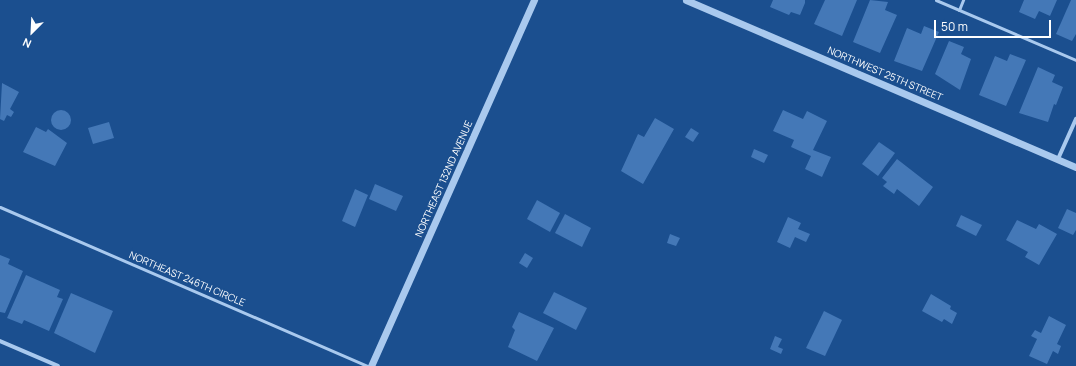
<!DOCTYPE html>
<html>
<head>
<meta charset="utf-8">
<style>
	body { margin:0 }
	#map { position:relative; width:1076px; height:366px; overflow:hidden; background:#1b4f8f; font-family:Manrope,sans-serif }
	div>[style] { position:absolute }
	.building>* { inset:0; background:#4478b7 }
	.round { border-radius:50% }
	.service>* { height:3px; margin:-1.5px; padding:0 1.5px; transform-origin:1.5px; border-radius:1.5px; background:#a9c9ee }
	.minor>* { height:4px; margin:-2px; padding:0 2px; transform-origin:2px; border-radius:2px; background:#a9c9ee }
	.tertiary>* { height:7px; margin:-3.5px; padding:0 3.5px; transform-origin:3.5px; border-radius:3.5px; background:#a9c9ee }
	span { translate:-50% -50%; white-space:nowrap; text-align:center; line-height:1.15; -webkit-text-stroke:3px #1b4f8f; paint-order:stroke }
	.street-label { font-size:10px; color:#fff }
	.north { position:absolute; left:12px; top:12px; width:40px; height:40px; -webkit-text-stroke:3px #1b4f8f; paint-order:stroke; rotate:204deg; font-size:11px; font-weight:700; line-height:16px; text-align:center; color:#fff }
	.north::after { content:''; display:block; margin:auto; width:14px; height:18px; background:#fff; clip-path:polygon(50% 0,100% 100%,50% 72%,0 100%) }
	.scale { position:absolute; left:934px; top:20px; width:117px; height:18px; box-sizing:border-box; border:2px solid #fff; border-top:0; padding-left:5px; font-size:12px; line-height:14px; white-space:nowrap; color:#fff; -webkit-text-stroke:3px #1b4f8f; paint-order:stroke }
</style>
</head>
<body>
<div id="map">
	<div class="building">
		<div style="clip-path:polygon(773px 0,805px 0,805px 3px,800px 15px,791px 12px,789px 15px,770px 7px)"></div>
		<div style="clip-path:polygon(825px 0,857px 0,842px 36px,814px 24px)"></div>
		<div style="clip-path:polygon(870px 0,888px 2px,885px 10px,897px 15px,880px 53px,853px 42px)"></div>
		<div style="clip-path:polygon(1024px 0,1057px 0,1050px 16px,1039px 11px,1035px 19px,1019px 12px)"></div>
		<div style="clip-path:polygon(1071px 0,1076px 0,1076px 34px,1072px 41px,1056px 34px)"></div>
		<div style="clip-path:polygon(924px 26px,939px 32px,922px 71px,894px 61px,907px 28px,921px 34px)"></div>
		<div style="clip-path:polygon(949px 41px,964px 47px,961px 54px,971px 59px,960px 90px,935px 74px)"></div>
		<div style="clip-path:polygon(1010px 54px,1026px 60px,1006px 106px,979px 95px,995px 56px,1007px 61px)"></div>
		<div style="clip-path:polygon(1038px 67px,1055px 75px,1052px 82px,1063px 87px,1056px 105px,1054px 104px,1048px 122px,1019px 113px)"></div>
		<div style="clip-path:polygon(2px 83px,19px 92px,10px 109px,14px 112px,11px 117px,7px 115px,4px 121px,0 119px)"></div>
		<div style="clip-path:polygon(783px 110px,803px 119px,807px 111px,827px 121px,813px 150px,831px 157px,822px 177px,805px 169px,811px 156px,791px 147px,794px 140px,773px 131px)"></div>
		<div class="round" style="left:51px;top:110px;width:20px;height:20px"></div>
		<div style="clip-path:polygon(655px 118px,674px 129px,643px 184px,621px 171px,638px 134px,644px 137px)"></div>
		<div style="clip-path:polygon(109px 122px,114px 138px,93px 144px,88px 128px)"></div>
		<div style="clip-path:polygon(36px 127px,46px 132px,48px 129px,67px 143px,55px 166px,23px 152px)"></div>
		<div style="clip-path:polygon(691px 128px,699px 133px,693px 142px,685px 137px)"></div>
		<div style="clip-path:polygon(879px 142px,895px 153px,878px 176px,862px 164px)"></div>
		<div style="clip-path:polygon(754px 149px,768px 155px,764px 163px,751px 157px)"></div>
		<div style="clip-path:polygon(897px 159px,933px 187px,919px 206px,897px 189px,894px 194px,883px 186px,887px 182px,882px 178px)"></div>
		<div style="clip-path:polygon(375px 184px,403px 196px,396px 211px,369px 199px)"></div>
		<div style="clip-path:polygon(355px 189px,368px 195px,355px 227px,342px 221px)"></div>
		<div style="clip-path:polygon(537px 200px,560px 213px,550px 232px,527px 219px)"></div>
		<div style="clip-path:polygon(1067px 209px,1076px 213px,1076px 230px,1073px 235px,1058px 228px)"></div>
		<div style="clip-path:polygon(565px 214px,591px 228px,582px 247px,555px 233px)"></div>
		<div style="clip-path:polygon(961px 215px,982px 225px,976px 236px,956px 226px)"></div>
		<div style="clip-path:polygon(788px 217px,801px 223px,798px 229px,810px 234px,806px 242px,795px 237px,790px 248px,777px 242px)"></div>
		<div style="clip-path:polygon(1017px 220px,1036px 229px,1039px 224px,1057px 234px,1039px 265px,1025px 257px,1028px 252px,1006px 240px)"></div>
		<div style="clip-path:polygon(670px 234px,680px 238px,676px 246px,667px 243px)"></div>
		<div style="clip-path:polygon(525px 253px,533px 258px,527px 268px,519px 263px)"></div>
		<div style="clip-path:polygon(0 255px,10px 259px,8px 264px,23px 271px,5px 313px,0 312px)"></div>
		<div style="clip-path:polygon(26px 275px,60px 290px,57px 297px,63px 299px,49px 331px,24px 320px,22px 324px,7px 318px)"></div>
		<div style="clip-path:polygon(554px 292px,587px 308px,576px 330px,543px 313px)"></div>
		<div style="clip-path:polygon(71px 293px,113px 311px,95px 353px,54px 333px)"></div>
		<div style="clip-path:polygon(931px 294px,951px 306px,950px 309px,957px 313px,952px 324px,944px 319px,942px 322px,922px 311px)"></div>
		<div style="clip-path:polygon(824px 311px,842px 320px,825px 356px,806px 348px)"></div>
		<div style="clip-path:polygon(519px 312px,554px 328px,537px 361px,508px 347px,515px 330px,512px 327px)"></div>
		<div style="clip-path:polygon(1049px 316px,1066px 325px,1057px 344px,1061px 346px,1058px 354px,1053px 351px,1047px 364px,1029px 356px,1037px 339px,1031px 336px,1035px 330px,1041px 333px)"></div>
		<div style="clip-path:polygon(775px 336px,782px 339px,778px 347px,783px 349px,781px 354px,770px 349px)"></div>
	</div>
	<div class="service">
		<div style="left:936px;top:0;width:152px;rotate:23.2deg"></div>
		<div style="left:959px;top:10px;width:11px;rotate:-68deg"></div>
		<div style="left:0;top:207px;width:400px;rotate:23.4deg"></div>
	</div>
	<div class="minor">
		<div style="left:1058px;top:159px;width:44px;rotate:-65.8deg"></div>
		<div style="left:0;top:341px;width:63px;rotate:23.3deg"></div>
	</div>
	<div class="tertiary">
		<div style="left:686px;top:0;width:424px;rotate:23.2deg"></div>
		<div style="left:371px;top:366px;width:401px;rotate:-66deg"></div>
	</div>
	<div class="street-label">
		<span style="left:885px;top:74px;rotate:23deg">NORTHWEST 25TH STREET</span>
		<span style="left:444px;top:179px;rotate:-66deg">NORTHEAST 132ND AVENUE</span>
		<span style="left:187px;top:279px;rotate:23deg">NORTHEAST 246TH CIRCLE</span>
	</div>
	<div class="north">N</div>
	<div class="scale">50 m</div>
</div>
</body>
</html>
